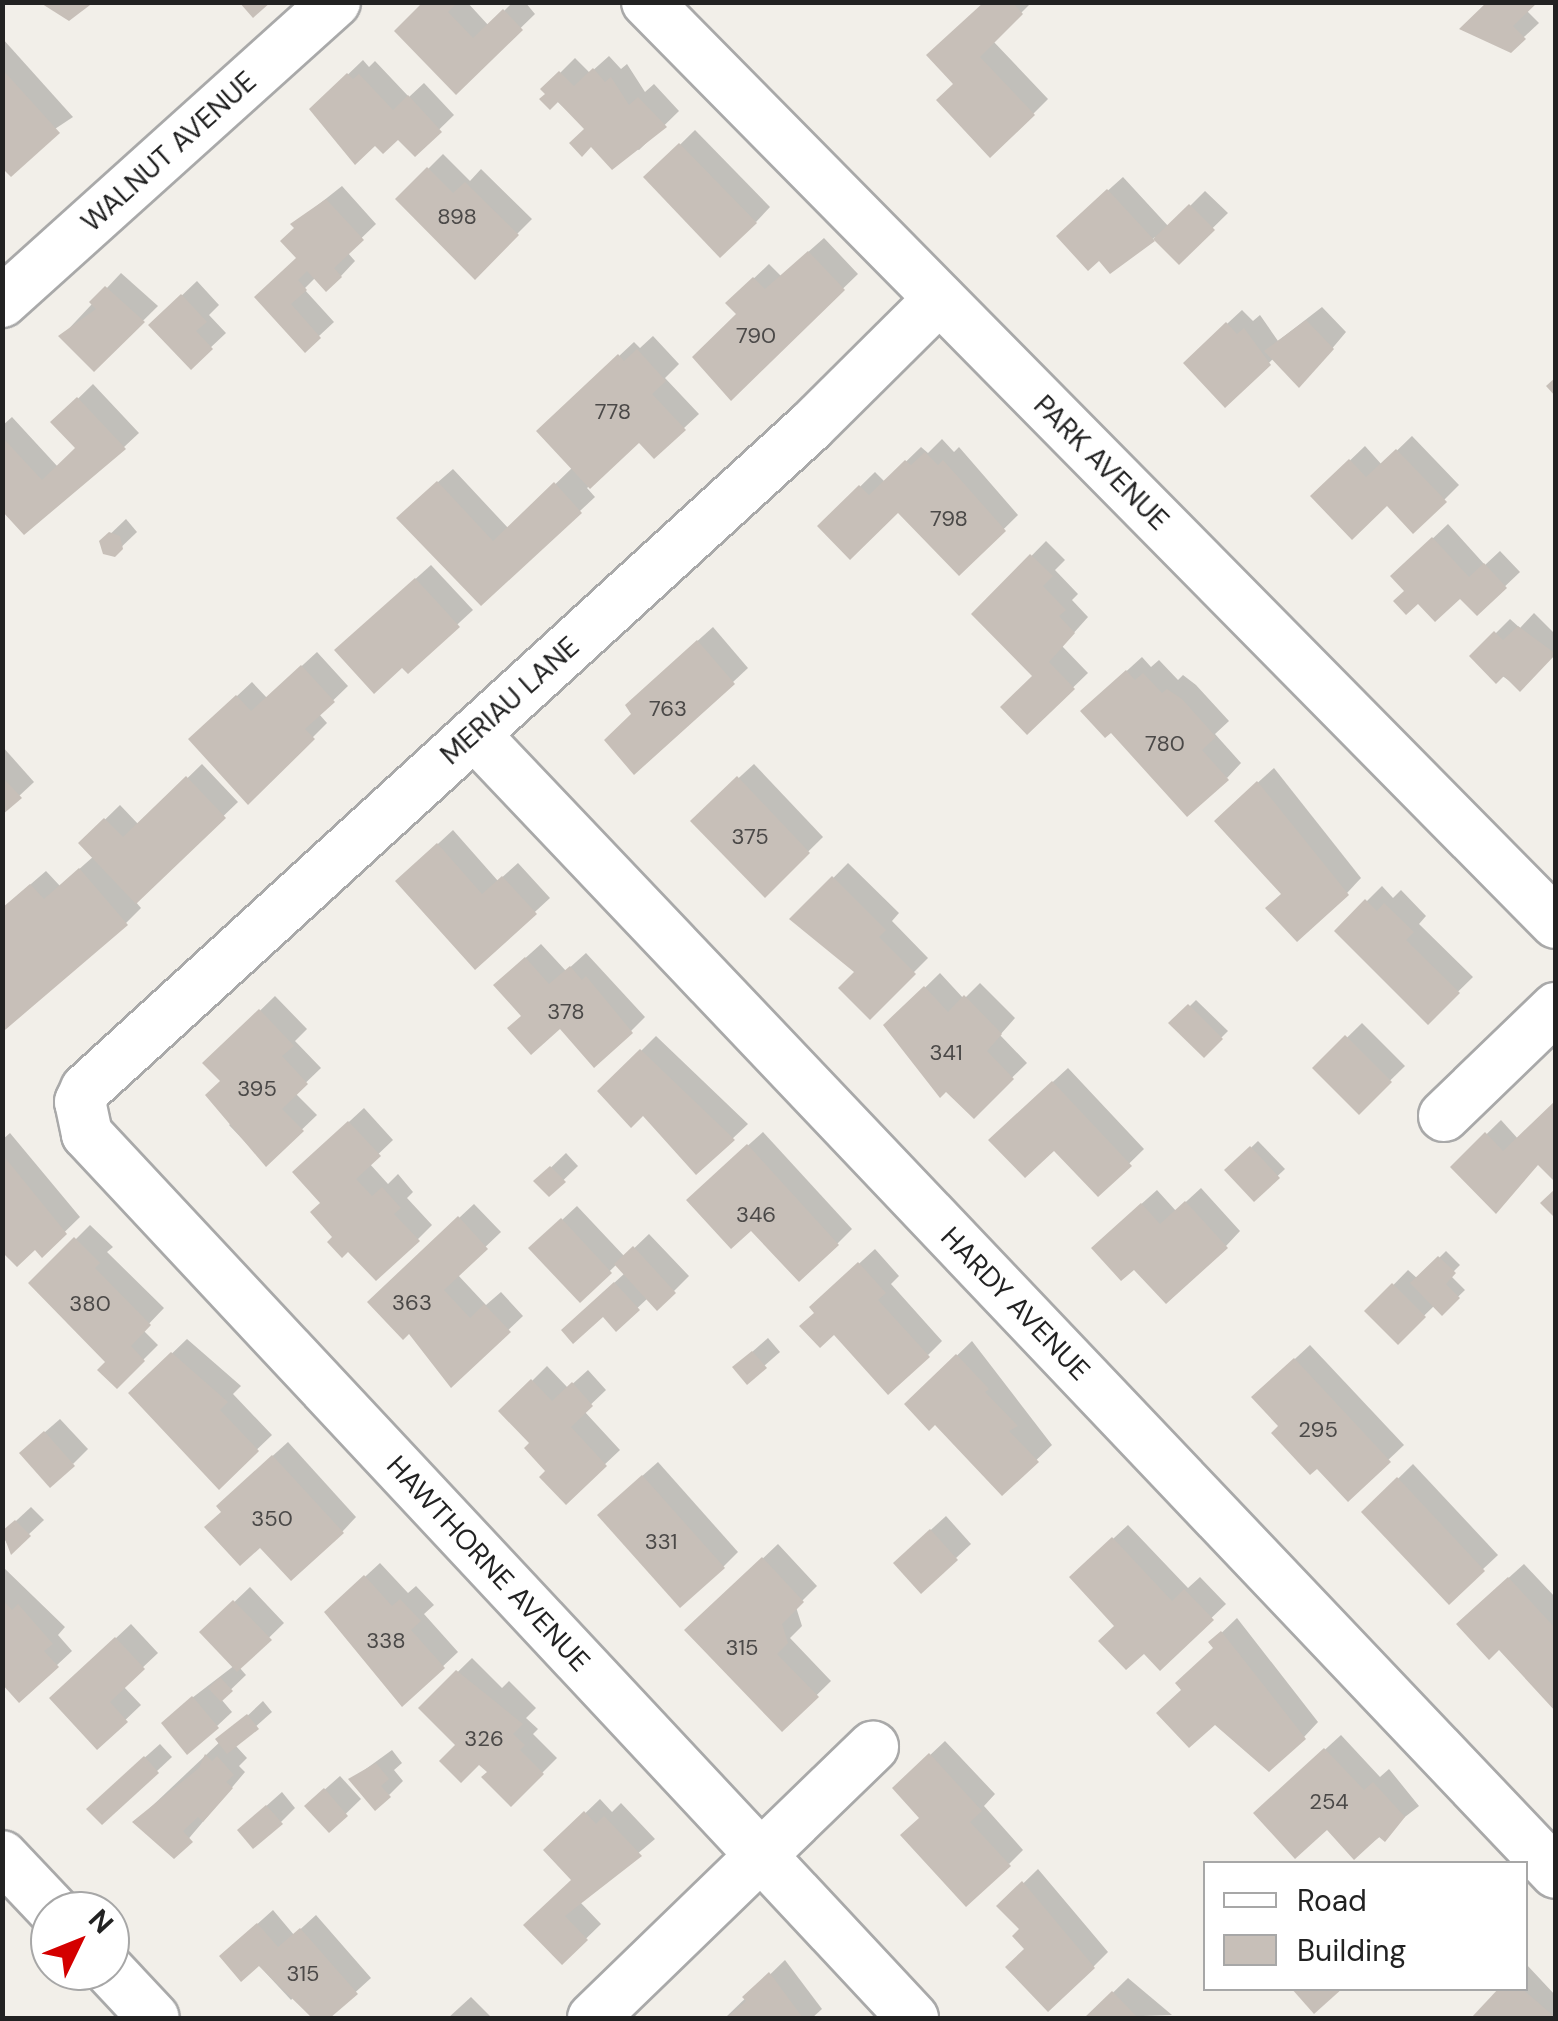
<!DOCTYPE html>
<html>
<head>
<meta charset="utf-8">
<style>
	body { margin:0 }
	#map { position:relative; width:1558px; height:2021px; overflow:hidden; background:#f2efe9; font-family:"DM Sans",sans-serif }
	div>[style] { position:absolute }
	.shadow>* { inset:0; background:#0003 }
	.building>* { inset:0; background:#c7bfb8 }
	.roads { filter:drop-shadow(2px 0 #a9a9a9) drop-shadow(-2px 0 #a9a9a9) drop-shadow(0 2px #a9a9a9) drop-shadow(0 -2px #a9a9a9) }
	.minor>* { height:50px; margin:-25px; padding:0 25px; transform-origin:25px; border-radius:25px; background:#fff }
	span { translate:-50% -50%; white-space:nowrap; text-align:center; line-height:1.15; -webkit-text-stroke:9px #fff; paint-order:stroke }
	.number-label { font-size:22px; color:#4b4948 }
	.number-label span { -webkit-text-stroke-width:0 }
	.street-label { font-size:28px; color:#222 }
	.frame { position:absolute; inset:0; border:5px solid #222; pointer-events:none }
	.legend { position:absolute; left:1203px; top:1861px; width:325px; height:130px; box-sizing:border-box; background:#fff; border:2px solid #a7a7a7; margin:0; padding:12px 18px; list-style:none; font-size:30px; color:#222 }
	.legend li { display:flex; align-items:center; gap:20px; height:50px }
	.legend b { width:50px; border:2px solid #a7a7a7 }
	.north { position:absolute; left:30px; top:1891px; width:100px; height:100px; box-sizing:border-box; background:#fff; border:2px solid #a7a7a7; border-radius:50%; rotate:47deg; font-size:28px; font-weight:700; line-height:40px; text-align:center; color:#222 }
	.north::after { content:''; display:block; margin:auto; width:35px; height:45px; background:#d40000; clip-path:polygon(50% 0,100% 100%,50% 72%,0 100%) }
</style>
</head>
<body>
<div id="map">
	<div class="shadow">
		<div style="clip-path:polygon(426px 2px,467px 2px,489px 26px,513px 2px,525px 2px,535px 14px,456px 91px)"></div>
		<div style="clip-path:polygon(986px 2px,1032px 2px,993px 41px,1048px 99px,1033px 114px,956px 84px)"></div>
		<div style="clip-path:polygon(1526px 10px,1539px 23px,1510px 50px,1463px 28px)"></div>
		<div style="clip-path:polygon(2px 38px,73px 117px,2px 164px)"></div>
		<div style="clip-path:polygon(609px 56px,621px 69px,627px 64px,645px 92px,654px 84px,679px 111px,639px 150px,587px 129px,544px 89px,575px 58px,590px 73px)"></div>
		<div style="clip-path:polygon(363px 60px,369px 67px,375px 61px,409px 97px,424px 83px,454px 115px,415px 153px,398px 136px,312px 109px)"></div>
		<div style="clip-path:polygon(695px 130px,770px 207px,756px 222px,647px 177px)"></div>
		<div style="clip-path:polygon(443px 154px,470px 181px,481px 169px,532px 219px,475px 276px,398px 199px)"></div>
		<div style="clip-path:polygon(1123px 177px,1169px 227px,1205px 191px,1228px 213px,1179px 261px,1155px 237px,1110px 270px,1074px 221px)"></div>
		<div style="clip-path:polygon(342px 186px,376px 224px,347px 252px,355px 261px,341px 276px,316px 277px,304px 289px,334px 322px,305px 349px,257px 297px,298px 258px,294px 224px)"></div>
		<div style="clip-path:polygon(824px 238px,858px 274px,731px 397px,739px 314px,728px 303px,769px 264px,781px 276px)"></div>
		<div style="clip-path:polygon(121px 273px,158px 306px,94px 369px,62px 336px)"></div>
		<div style="clip-path:polygon(197px 281px,219px 305px,209px 315px,226px 333px,191px 366px,151px 325px)"></div>
		<div style="clip-path:polygon(1322px 307px,1346px 332px,1314px 370px,1274px 358px,1225px 404px,1201px 348px,1242px 310px,1253px 321px,1260px 315px,1278px 341px)"></div>
		<div style="clip-path:polygon(653px 336px,679px 364px,665px 378px,699px 414px,684px 428px,639px 440px,587px 488px,595px 497px,481px 603px,414px 503px,453px 469px,509px 529px,573px 467px,554px 417px,634px 342px,640px 348px)"></div>
		<div style="clip-path:polygon(93px 384px,139px 433px,124px 447px,2px 508px,2px 426px,12px 417px,58px 467px,78px 448px,54px 422px)"></div>
		<div style="clip-path:polygon(1412px 436px,1459px 485px,1413px 531px,1387px 503px,1313px 496px,1365px 446px,1382px 465px)"></div>
		<div style="clip-path:polygon(942px 439px,954px 452px,959px 447px,1018px 515px,959px 573px,898px 509px,820px 526px,875px 472px,885px 482px,921px 447px,928px 453px)"></div>
		<div style="clip-path:polygon(126px 519px,137px 532px,114px 554px,102px 542px)"></div>
		<div style="clip-path:polygon(1448px 524px,1485px 565px,1500px 551px,1520px 572px,1477px 613px,1460px 595px,1407px 590px,1408px 562px)"></div>
		<div style="clip-path:polygon(1046px 541px,1065px 560px,1055px 570px,1078px 594px,1072px 600px,1088px 617px,1062px 646px,1088px 673px,1027px 732px,1035px 676px,975px 614px)"></div>
		<div style="clip-path:polygon(431px 565px,473px 610px,408px 670px,352px 636px)"></div>
		<div style="clip-path:polygon(1534px 613px,1556px 635px,1556px 653px,1520px 688px,1473px 656px,1510px 619px,1520px 628px)"></div>
		<div style="clip-path:polygon(713px 627px,748px 668px,733px 682px,634px 713px,643px 690px)"></div>
		<div style="clip-path:polygon(317px 652px,348px 686px,319px 714px,327px 723px,248px 802px,206px 725px,252px 682px,267px 698px)"></div>
		<div style="clip-path:polygon(1142px 657px,1151px 667px,1159px 660px,1178px 680px,1183px 675px,1196px 685px,1229px 721px,1215px 734px,1241px 763px,1227px 778px,1098px 697px)"></div>
		<div style="clip-path:polygon(2px 746px,34px 782px,2px 812px)"></div>
		<div style="clip-path:polygon(202px 764px,238px 802px,135px 901px,141px 908px,126px 923px,5px 1026px,2px 909px,46px 871px,60px 886px,94px 856px,81px 843px,120px 805px,139px 825px)"></div>
		<div style="clip-path:polygon(754px 764px,823px 837px,765px 894px,708px 806px)"></div>
		<div style="clip-path:polygon(1274px 768px,1361px 878px,1347px 893px,1284px 893px,1232px 806px)"></div>
		<div style="clip-path:polygon(453px 830px,498px 881px,518px 863px,550px 898px,475px 967px,413px 867px)"></div>
		<div style="clip-path:polygon(848px 863px,899px 913px,892px 921px,928px 958px,870px 1016px,857px 972px,793px 919px)"></div>
		<div style="clip-path:polygon(1382px 886px,1393px 898px,1401px 890px,1426px 916px,1419px 924px,1473px 977px,1428px 1021px,1337px 931px)"></div>
		<div style="clip-path:polygon(541px 944px,566px 971px,586px 953px,645px 1017px,631px 1031px,523px 1015px,511px 971px)"></div>
		<div style="clip-path:polygon(940px 973px,964px 999px,980px 983px,1015px 1018px,1000px 1035px,1027px 1063px,974px 1115px,887px 1025px)"></div>
		<div style="clip-path:polygon(275px 996px,307px 1029px,295px 1041px,321px 1068px,295px 1093px,317px 1115px,266px 1164px,229px 1125px,234px 1121px,223px 1081px,206px 1063px)"></div>
		<div style="clip-path:polygon(1196px 1000px,1228px 1031px,1204px 1055px,1172px 1024px)"></div>
		<div style="clip-path:polygon(1362px 1023px,1405px 1066px,1359px 1111px,1316px 1068px)"></div>
		<div style="clip-path:polygon(656px 1036px,748px 1124px,697px 1172px,643px 1113px,601px 1091px)"></div>
		<div style="clip-path:polygon(1068px 1068px,1144px 1149px,1098px 1194px,1054px 1147px,1006px 1125px)"></div>
		<div style="clip-path:polygon(364px 1108px,393px 1140px,369px 1163px,388px 1184px,398px 1174px,413px 1192px,407px 1198px,432px 1225px,418px 1239px,336px 1236px,310px 1158px)"></div>
		<div style="clip-path:polygon(1501px 1120px,1539px 1162px,1453px 1167px)"></div>
		<div style="clip-path:polygon(763px 1132px,852px 1229px,837px 1244px,752px 1227px,704px 1185px)"></div>
		<div style="clip-path:polygon(10px 1133px,80px 1217px,42px 1254px,35px 1246px,2px 1248px,2px 1140px)"></div>
		<div style="clip-path:polygon(1258px 1141px,1285px 1169px,1254px 1198px,1228px 1170px)"></div>
		<div style="clip-path:polygon(566px 1153px,578px 1166px,549px 1194px,537px 1181px)"></div>
		<div style="clip-path:polygon(1201px 1188px,1240px 1231px,1226px 1246px,1109px 1233px,1157px 1190px,1176px 1211px)"></div>
		<div style="clip-path:polygon(474px 1204px,501px 1232px,457px 1274px,486px 1305px,501px 1292px,523px 1316px,452px 1384px,385px 1287px)"></div>
		<div style="clip-path:polygon(577px 1206px,625px 1257px,649px 1234px,689px 1276px,657px 1308px,648px 1298px,616px 1328px,603px 1314px,579px 1315px,625px 1273px,617px 1264px,580px 1300px,532px 1248px)"></div>
		<div style="clip-path:polygon(90px 1225px,113px 1247px,107px 1252px,164px 1308px,143px 1330px,158px 1345px,117px 1386px,109px 1362px,32px 1283px)"></div>
		<div style="clip-path:polygon(875px 1249px,899px 1276px,891px 1284px,942px 1341px,928px 1355px,816px 1312px,827px 1293px)"></div>
		<div style="clip-path:polygon(1446px 1251px,1460px 1265px,1450px 1275px,1465px 1290px,1442px 1312px,1435px 1305px,1398px 1341px,1368px 1311px,1408px 1270px,1418px 1279px)"></div>
		<div style="clip-path:polygon(768px 1338px,780px 1352px,747px 1381px,735px 1367px)"></div>
		<div style="clip-path:polygon(187px 1339px,241px 1386px,233px 1394px,272px 1435px,219px 1486px,131px 1393px)"></div>
		<div style="clip-path:polygon(972px 1341px,1052px 1445px,1002px 1493px,935px 1422px,907px 1404px)"></div>
		<div style="clip-path:polygon(1310px 1345px,1404px 1445px,1348px 1498px,1281px 1426px,1269px 1383px)"></div>
		<div style="clip-path:polygon(547px 1366px,568px 1388px,588px 1370px,606px 1390px,584px 1411px,620px 1450px,566px 1501px,532px 1443px,502px 1411px)"></div>
		<div style="clip-path:polygon(60px 1419px,88px 1449px,73px 1464px,37px 1439px)"></div>
		<div style="clip-path:polygon(288px 1442px,356px 1517px,342px 1532px,224px 1511px,234px 1491px)"></div>
		<div style="clip-path:polygon(658px 1462px,738px 1552px,723px 1567px,615px 1500px)"></div>
		<div style="clip-path:polygon(1413px 1464px,1498px 1555px,1449px 1601px,1364px 1512px)"></div>
		<div style="clip-path:polygon(31px 1507px,44px 1520px,11px 1551px,2px 1534px)"></div>
		<div style="clip-path:polygon(946px 1516px,971px 1544px,956px 1558px,911px 1548px)"></div>
		<div style="clip-path:polygon(1128px 1525px,1188px 1588px,1200px 1577px,1226px 1604px,1160px 1667px,1117px 1625px,1087px 1563px)"></div>
		<div style="clip-path:polygon(778px 1544px,817px 1586px,796px 1607px,802px 1626px,790px 1638px,831px 1681px,782px 1729px,688px 1630px)"></div>
		<div style="clip-path:polygon(380px 1563px,408px 1593px,416px 1586px,434px 1605px,424px 1614px,458px 1652px,403px 1704px,342px 1598px)"></div>
		<div style="clip-path:polygon(1524px 1564px,1556px 1598px,1556px 1705px,1474px 1609px)"></div>
		<div style="clip-path:polygon(2px 1566px,65px 1627px,58px 1635px,72px 1651px,57px 1665px,2px 1678px)"></div>
		<div style="clip-path:polygon(250px 1587px,284px 1623px,239px 1667px,246px 1675px,221px 1699px,232px 1712px,217px 1726px,179px 1708px,235px 1665px,203px 1632px)"></div>
		<div style="clip-path:polygon(1237px 1618px,1318px 1722px,1304px 1737px,1215px 1722px,1184px 1689px,1216px 1647px,1212px 1642px)"></div>
		<div style="clip-path:polygon(131px 1624px,158px 1653px,123px 1686px,141px 1705px,97px 1747px,67px 1684px)"></div>
		<div style="clip-path:polygon(472px 1658px,502px 1688px,509px 1681px,536px 1708px,526px 1718px,538px 1729px,533px 1734px,557px 1758px,511px 1804px,490px 1772px,421px 1708px)"></div>
		<div style="clip-path:polygon(263px 1701px,272px 1712px,235px 1745px,247px 1758px,239px 1766px,245px 1772px,174px 1856px,150px 1808px)"></div>
		<div style="clip-path:polygon(1341px 1735px,1380px 1777px,1389px 1769px,1419px 1806px,1355px 1856px,1327px 1826px,1271px 1799px)"></div>
		<div style="clip-path:polygon(945px 1741px,995px 1794px,984px 1806px,1023px 1850px,1009px 1864px,922px 1817px,910px 1774px)"></div>
		<div style="clip-path:polygon(160px 1744px,172px 1757px,157px 1771px,104px 1794px)"></div>
		<div style="clip-path:polygon(392px 1750px,402px 1763px,394px 1770px,403px 1781px,389px 1795px,352px 1779px)"></div>
		<div style="clip-path:polygon(340px 1776px,361px 1799px,329px 1830px,322px 1792px)"></div>
		<div style="clip-path:polygon(282px 1792px,295px 1808px,281px 1822px,255px 1816px)"></div>
		<div style="clip-path:polygon(600px 1799px,612px 1812px,621px 1803px,655px 1839px,580px 1902px,601px 1924px,562px 1962px,527px 1925px,574px 1879px,547px 1850px)"></div>
		<div style="clip-path:polygon(1038px 1869px,1108px 1952px,1093px 1967px,1027px 1949px,1022px 1929px,1000px 1906px)"></div>
		<div style="clip-path:polygon(273px 1910px,294px 1935px,316px 1915px,371px 1978px,327px 2018px,315px 2018px,295px 1996px,291px 2000px,237px 1942px)"></div>
		<div style="clip-path:polygon(785px 1960px,822px 2009px,812px 2018px,725px 2018px)"></div>
		<div style="clip-path:polygon(1527px 1965px,1556px 1996px,1556px 2018px,1474px 2018px,1501px 1988px,1526px 1988px)"></div>
		<div style="clip-path:polygon(1128px 1978px,1172px 2015px,1087px 2018px)"></div>
		<div style="clip-path:polygon(471px 1997px,492px 2018px,448px 2018px)"></div>
	</div>
	<div class="building">
		<div style="clip-path:polygon(39px 2px,94px 2px,69px 21px)"></div>
		<div style="clip-path:polygon(239px 2px,271px 2px,253px 18px)"></div>
		<div style="clip-path:polygon(423px 2px,458px 2px,448px 12px,473px 38px,503px 9px,523px 30px,456px 95px,394px 31px)"></div>
		<div style="clip-path:polygon(984px 2px,1012px 2px,1023px 14px,980px 57px,1035px 115px,990px 158px,936px 100px,953px 84px,926px 55px)"></div>
		<div style="clip-path:polygon(1487px 2px,1538px 2px,1513px 26px,1526px 39px,1511px 53px,1459px 29px)"></div>
		<div style="clip-path:polygon(593px 68px,605px 82px,611px 77px,629px 105px,638px 97px,667px 127px,612px 170px,591px 147px,582px 157px,569px 143px,584px 129px,558px 102px,550px 110px,539px 99px,545px 94px,540px 89px,559px 71px,574px 86px)"></div>
		<div style="clip-path:polygon(2px 69px,60px 133px,11px 177px,2px 168px)"></div>
		<div style="clip-path:polygon(347px 73px,353px 79px,359px 74px,393px 110px,408px 95px,442px 132px,415px 157px,398px 140px,383px 154px,375px 146px,355px 165px,309px 109px)"></div>
		<div style="clip-path:polygon(679px 143px,757px 223px,720px 258px,643px 177px)"></div>
		<div style="clip-path:polygon(427px 167px,453px 193px,465px 182px,519px 235px,475px 280px,395px 199px)"></div>
		<div style="clip-path:polygon(1107px 189px,1155px 241px,1110px 274px,1099px 261px,1088px 271px,1056px 236px)"></div>
		<div style="clip-path:polygon(326px 199px,364px 240px,334px 268px,342px 277px,326px 292px,307px 271px,298px 280px,307px 290px,291px 304px,321px 338px,305px 353px,254px 297px,296px 258px,280px 241px,294px 228px,290px 224px)"></div>
		<div style="clip-path:polygon(1189px 204px,1215px 230px,1179px 265px,1153px 239px)"></div>
		<div style="clip-path:polygon(808px 251px,845px 290px,731px 401px,692px 357px,736px 314px,725px 303px,753px 277px,765px 289px)"></div>
		<div style="clip-path:polygon(105px 286px,145px 322px,94px 372px,58px 336px,96px 309px,89px 302px)"></div>
		<div style="clip-path:polygon(181px 294px,207px 322px,196px 331px,213px 349px,191px 370px,148px 325px)"></div>
		<div style="clip-path:polygon(1306px 320px,1334px 349px,1299px 388px,1264px 351px)"></div>
		<div style="clip-path:polygon(1226px 322px,1237px 334px,1244px 328px,1271px 365px,1225px 408px,1183px 363px)"></div>
		<div style="clip-path:polygon(637px 349px,666px 381px,652px 394px,686px 430px,654px 459px,639px 443px,590px 489px,536px 431px,618px 354px,624px 361px)"></div>
		<div style="clip-path:polygon(1556px 377px,1556px 397px,1546px 386px)"></div>
		<div style="clip-path:polygon(77px 397px,126px 449px,24px 535px,2px 511px,2px 437px,42px 480px,75px 448px,50px 422px)"></div>
		<div style="clip-path:polygon(1396px 449px,1447px 502px,1413px 534px,1387px 506px,1352px 540px,1310px 496px,1349px 459px,1366px 477px)"></div>
		<div style="clip-path:polygon(925px 452px,938px 465px,943px 460px,1006px 531px,959px 576px,898px 513px,850px 560px,817px 526px,859px 485px,869px 495px,905px 460px,911px 465px)"></div>
		<div style="clip-path:polygon(437px 481px,493px 541px,554px 482px,582px 513px,481px 606px,396px 518px)"></div>
		<div style="clip-path:polygon(109px 532px,120px 536px,123px 549px,115px 557px,103px 554px,99px 541px)"></div>
		<div style="clip-path:polygon(1432px 537px,1469px 577px,1484px 563px,1507px 588px,1477px 616px,1460px 599px,1435px 622px,1418px 604px,1406px 615px,1393px 601px,1404px 591px,1390px 576px)"></div>
		<div style="clip-path:polygon(1030px 554px,1053px 576px,1043px 586px,1066px 610px,1059px 616px,1075px 633px,1049px 662px,1075px 689px,1027px 735px,1000px 707px,1032px 676px,971px 614px)"></div>
		<div style="clip-path:polygon(415px 578px,460px 627px,408px 674px,402px 668px,374px 694px,334px 650px)"></div>
		<div style="clip-path:polygon(1518px 626px,1556px 654px,1520px 692px,1504px 676px,1496px 684px,1469px 656px,1494px 631px,1503px 640px)"></div>
		<div style="clip-path:polygon(697px 640px,735px 684px,634px 775px,604px 740px,631px 714px,625px 705px)"></div>
		<div style="clip-path:polygon(301px 665px,335px 702px,305px 729px,315px 739px,248px 805px,188px 739px,236px 695px,251px 711px)"></div>
		<div style="clip-path:polygon(1126px 670px,1135px 680px,1143px 673px,1162px 693px,1167px 689px,1182px 699px,1216px 737px,1202px 750px,1229px 780px,1187px 817px,1111px 733px,1105px 738px,1080px 711px)"></div>
		<div style="clip-path:polygon(186px 776px,226px 818px,136px 904px,78px 843px,104px 818px,123px 837px)"></div>
		<div style="clip-path:polygon(737px 776px,810px 853px,765px 898px,690px 821px)"></div>
		<div style="clip-path:polygon(2px 777px,22px 798px,2px 815px)"></div>
		<div style="clip-path:polygon(1257px 781px,1349px 895px,1297px 942px,1265px 908px,1281px 894px,1214px 821px)"></div>
		<div style="clip-path:polygon(437px 843px,482px 894px,502px 876px,537px 914px,475px 970px,395px 881px)"></div>
		<div style="clip-path:polygon(79px 868px,128px 925px,5px 1030px,2px 908px,30px 884px,44px 899px)"></div>
		<div style="clip-path:polygon(832px 876px,886px 930px,879px 937px,916px 974px,870px 1020px,838px 988px,854px 972px,789px 919px)"></div>
		<div style="clip-path:polygon(1365px 899px,1377px 911px,1384px 903px,1414px 932px,1406px 940px,1460px 993px,1428px 1025px,1334px 931px)"></div>
		<div style="clip-path:polygon(525px 957px,549px 984px,570px 966px,582px 980px,586px 976px,633px 1033px,594px 1068px,560px 1029px,531px 1055px,507px 1028px,521px 1016px,493px 985px)"></div>
		<div style="clip-path:polygon(924px 986px,948px 1012px,964px 995px,1002px 1034px,987px 1051px,1014px 1079px,974px 1119px,946px 1092px,940px 1098px,883px 1025px)"></div>
		<div style="clip-path:polygon(1188px 1004px,1223px 1039px,1204px 1058px,1168px 1023px)"></div>
		<div style="clip-path:polygon(259px 1009px,294px 1046px,282px 1056px,308px 1084px,282px 1109px,304px 1131px,266px 1167px,205px 1095px,220px 1081px,202px 1063px)"></div>
		<div style="clip-path:polygon(1345px 1035px,1392px 1082px,1359px 1115px,1312px 1068px)"></div>
		<div style="clip-path:polygon(640px 1049px,735px 1140px,696px 1175px,643px 1116px,631px 1128px,597px 1091px)"></div>
		<div style="clip-path:polygon(1052px 1081px,1132px 1166px,1098px 1197px,1054px 1151px,1025px 1178px,988px 1140px)"></div>
		<div style="clip-path:polygon(1556px 1100px,1556px 1183px,1538px 1165px,1496px 1214px,1450px 1167px,1485px 1132px,1503px 1151px)"></div>
		<div style="clip-path:polygon(348px 1121px,381px 1156px,356px 1179px,372px 1196px,382px 1187px,401px 1208px,394px 1214px,420px 1241px,376px 1281px,348px 1252px,342px 1258px,327px 1242px,332px 1237px,310px 1212px,320px 1203px,292px 1172px)"></div>
		<div style="clip-path:polygon(747px 1144px,839px 1245px,799px 1282px,751px 1231px,731px 1249px,686px 1200px)"></div>
		<div style="clip-path:polygon(1250px 1146px,1280px 1178px,1254px 1202px,1224px 1170px)"></div>
		<div style="clip-path:polygon(2px 1154px,67px 1234px,42px 1258px,35px 1250px,17px 1267px,2px 1252px)"></div>
		<div style="clip-path:polygon(550px 1166px,566px 1182px,549px 1197px,533px 1181px)"></div>
		<div style="clip-path:polygon(1556px 1188px,1556px 1219px,1540px 1203px)"></div>
		<div style="clip-path:polygon(1185px 1201px,1228px 1248px,1166px 1304px,1134px 1270px,1121px 1281px,1091px 1248px,1141px 1203px,1160px 1224px)"></div>
		<div style="clip-path:polygon(458px 1216px,488px 1249px,444px 1290px,470px 1318px,484px 1304px,511px 1332px,451px 1388px,409px 1334px,403px 1340px,367px 1302px)"></div>
		<div style="clip-path:polygon(561px 1218px,612px 1273px,580px 1303px,528px 1248px)"></div>
		<div style="clip-path:polygon(74px 1237px,100px 1263px,95px 1268px,151px 1325px,131px 1346px,145px 1361px,117px 1389px,97px 1370px,105px 1362px,28px 1283px)"></div>
		<div style="clip-path:polygon(633px 1246px,676px 1293px,657px 1311px,614px 1264px)"></div>
		<div style="clip-path:polygon(1438px 1256px,1456px 1273px,1446px 1284px,1460px 1298px,1442px 1316px,1410px 1283px)"></div>
		<div style="clip-path:polygon(858px 1262px,886px 1293px,878px 1300px,930px 1357px,888px 1395px,834px 1335px,820px 1348px,799px 1326px,814px 1313px,809px 1307px)"></div>
		<div style="clip-path:polygon(614px 1282px,640px 1310px,616px 1332px,603px 1317px,573px 1344px,561px 1330px)"></div>
		<div style="clip-path:polygon(1392px 1283px,1426px 1317px,1398px 1345px,1364px 1311px)"></div>
		<div style="clip-path:polygon(752px 1351px,767px 1368px,747px 1385px,732px 1367px)"></div>
		<div style="clip-path:polygon(171px 1352px,228px 1402px,220px 1410px,259px 1451px,219px 1490px,128px 1393px)"></div>
		<div style="clip-path:polygon(956px 1354px,989px 1389px,985px 1392px,1018px 1426px,1009px 1431px,1039px 1462px,1002px 1496px,935px 1425px,929px 1431px,904px 1404px)"></div>
		<div style="clip-path:polygon(1294px 1358px,1391px 1462px,1348px 1502px,1317px 1469px,1310px 1475px,1271px 1433px,1278px 1426px,1251px 1397px)"></div>
		<div style="clip-path:polygon(531px 1379px,552px 1401px,572px 1382px,593px 1406px,571px 1427px,607px 1466px,566px 1505px,539px 1477px,545px 1471px,524px 1448px,529px 1443px,498px 1411px)"></div>
		<div style="clip-path:polygon(44px 1431px,75px 1466px,50px 1488px,19px 1453px)"></div>
		<div style="clip-path:polygon(272px 1455px,344px 1533px,291px 1581px,260px 1548px,240px 1566px,204px 1527px,221px 1512px,216px 1506px)"></div>
		<div style="clip-path:polygon(642px 1475px,725px 1568px,680px 1608px,597px 1515px)"></div>
		<div style="clip-path:polygon(1397px 1477px,1485px 1571px,1449px 1605px,1361px 1512px)"></div>
		<div style="clip-path:polygon(15px 1520px,31px 1536px,11px 1555px,2px 1531px)"></div>
		<div style="clip-path:polygon(930px 1529px,958px 1560px,921px 1594px,893px 1563px)"></div>
		<div style="clip-path:polygon(1112px 1537px,1172px 1601px,1184px 1589px,1214px 1620px,1160px 1671px,1144px 1654px,1126px 1670px,1098px 1641px,1114px 1626px,1069px 1577px)"></div>
		<div style="clip-path:polygon(762px 1557px,804px 1602px,782px 1624px,788px 1643px,777px 1654px,819px 1697px,782px 1732px,684px 1630px)"></div>
		<div style="clip-path:polygon(364px 1575px,392px 1606px,400px 1599px,421px 1621px,411px 1630px,445px 1668px,402px 1707px,324px 1612px)"></div>
		<div style="clip-path:polygon(1508px 1577px,1556px 1629px,1556px 1712px,1499px 1650px,1489px 1660px,1456px 1624px)"></div>
		<div style="clip-path:polygon(2px 1599px,12px 1610px,18px 1604px,53px 1644px,44px 1651px,59px 1667px,19px 1703px,2px 1684px)"></div>
		<div style="clip-path:polygon(233px 1600px,272px 1640px,237px 1672px,199px 1632px)"></div>
		<div style="clip-path:polygon(1221px 1631px,1306px 1739px,1269px 1772px,1215px 1725px,1189px 1748px,1156px 1713px,1181px 1690px,1175px 1683px,1213px 1648px,1208px 1642px)"></div>
		<div style="clip-path:polygon(115px 1637px,145px 1669px,110px 1702px,128px 1722px,97px 1750px,49px 1698px)"></div>
		<div style="clip-path:polygon(456px 1670px,523px 1724px,513px 1734px,525px 1745px,520px 1750px,544px 1774px,511px 1807px,481px 1777px,487px 1772px,479px 1765px,461px 1783px,439px 1761px,455px 1745px,418px 1708px)"></div>
		<div style="clip-path:polygon(220px 1677px,233px 1691px,221px 1702px,208px 1688px)"></div>
		<div style="clip-path:polygon(192px 1696px,219px 1728px,187px 1755px,161px 1723px)"></div>
		<div style="clip-path:polygon(247px 1714px,259px 1729px,227px 1754px,215px 1739px)"></div>
		<div style="clip-path:polygon(1324px 1748px,1364px 1790px,1373px 1782px,1405px 1817px,1385px 1842px,1379px 1837px,1354px 1860px,1327px 1830px,1295px 1859px,1253px 1813px)"></div>
		<div style="clip-path:polygon(929px 1753px,982px 1811px,970px 1822px,1011px 1866px,966px 1907px,900px 1835px,919px 1818px,892px 1788px)"></div>
		<div style="clip-path:polygon(205px 1754px,212px 1761px,217px 1756px,234px 1775px,226px 1782px,233px 1788px,203px 1822px,198px 1817px,183px 1831px,193px 1842px,174px 1859px,132px 1822px,199px 1768px)"></div>
		<div style="clip-path:polygon(144px 1756px,159px 1773px,102px 1825px,86px 1809px)"></div>
		<div style="clip-path:polygon(376px 1763px,389px 1779px,381px 1786px,391px 1797px,375px 1811px,348px 1779px)"></div>
		<div style="clip-path:polygon(324px 1788px,348px 1816px,329px 1833px,304px 1806px)"></div>
		<div style="clip-path:polygon(266px 1805px,283px 1824px,253px 1849px,237px 1830px)"></div>
		<div style="clip-path:polygon(584px 1811px,596px 1824px,604px 1816px,642px 1856px,565px 1916px,588px 1940px,562px 1965px,523px 1925px,571px 1880px,543px 1850px)"></div>
		<div style="clip-path:polygon(1022px 1881px,1095px 1968px,1048px 2012px,1005px 1967px,1024px 1949px,1012px 1936px,1019px 1929px,996px 1906px)"></div>
		<div style="clip-path:polygon(257px 1923px,278px 1947px,300px 1928px,358px 1994px,330px 2018px,312px 2018px,259px 1966px,241px 1982px,219px 1956px)"></div>
		<div style="clip-path:polygon(769px 1972px,803px 2018px,726px 2018px,746px 2001px,742px 1997px)"></div>
		<div style="clip-path:polygon(1291px 1988px,1343px 1988px,1314px 2014px)"></div>
		<div style="clip-path:polygon(1499px 1988px,1521px 1988px,1556px 2018px,1471px 2018px)"></div>
		<div style="clip-path:polygon(1112px 1991px,1138px 2018px,1084px 2018px)"></div>
	</div>
	<div class="roads">
		<div class="minor">
			<div style="left:647px;top:2px;width:1294px;rotate:45.38deg"></div>
			<div style="left:2px;top:302px;width:448px;rotate:-42deg"></div>
			<div style="left:474px;top:734px;width:1571px;rotate:46.47deg"></div>
			<div style="left:1444px;top:1116px;width:156px;rotate:-44deg"></div>
			<div style="left:2px;top:1856px;width:76px;rotate:46.6deg"></div>
			<div style="left:110px;top:1971px;width:64px;rotate:46.9deg"></div>
			<div style="left:593px;top:2018px;width:390px;rotate:-44.1deg"></div>
			<div style="left:913px;top:2018px;width:1210px;rotate:-133.06deg"></div>
			<div style="left:87px;top:1134px;width:33px;rotate:-102deg"></div>
			<div style="left:80px;top:1102px;width:14px;rotate:-65deg"></div>
			<div style="left:86px;top:1089px;width:981px;rotate:-42.44deg"></div>
			<div style="left:810px;top:427px;width:182px;rotate:-44.8deg"></div>
		</div>
	</div>
	<div class="number-label">
		<span style="left:457px;top:217px">898</span>
		<span style="left:756px;top:336px">790</span>
		<span style="left:613px;top:412px">778</span>
		<span style="left:949px;top:519px">798</span>
		<span style="left:668px;top:709px">763</span>
		<span style="left:1165px;top:744px">780</span>
		<span style="left:750px;top:837px">375</span>
		<span style="left:566px;top:1012px">378</span>
		<span style="left:946px;top:1053px">341</span>
		<span style="left:257px;top:1089px">395</span>
		<span style="left:756px;top:1215px">346</span>
		<span style="left:412px;top:1303px">363</span>
		<span style="left:90px;top:1304px">380</span>
		<span style="left:1318px;top:1430px">295</span>
		<span style="left:272px;top:1519px">350</span>
		<span style="left:661px;top:1542px">331</span>
		<span style="left:386px;top:1641px">338</span>
		<span style="left:742px;top:1648px">315</span>
		<span style="left:484px;top:1739px">326</span>
		<span style="left:1329px;top:1802px">254</span>
		<span style="left:303px;top:1974px">315</span>
	</div>
	<div class="street-label">
		<span style="left:169px;top:152px;rotate:-42deg">WALNUT AVENUE</span>
		<span style="left:1101px;top:463px;rotate:45deg">PARK AVENUE</span>
		<span style="left:510px;top:701px;rotate:-42deg">MERIAU LANE</span>
		<span style="left:1015px;top:1304px;rotate:46deg">HARDY AVENUE</span>
		<span style="left:488px;top:1564px;rotate:47deg">HAWTHORNE AVENUE</span>
	</div>
	<div class="frame"></div>
	<ul class="legend">
	<li><b style="height:12px;background:#fff"></b>Road</li>
	<li><b style="height:28px;background:#c7bfb8"></b>Building</li>
	</ul>
	<div class="north">N</div>
</div>
</body>
</html>
